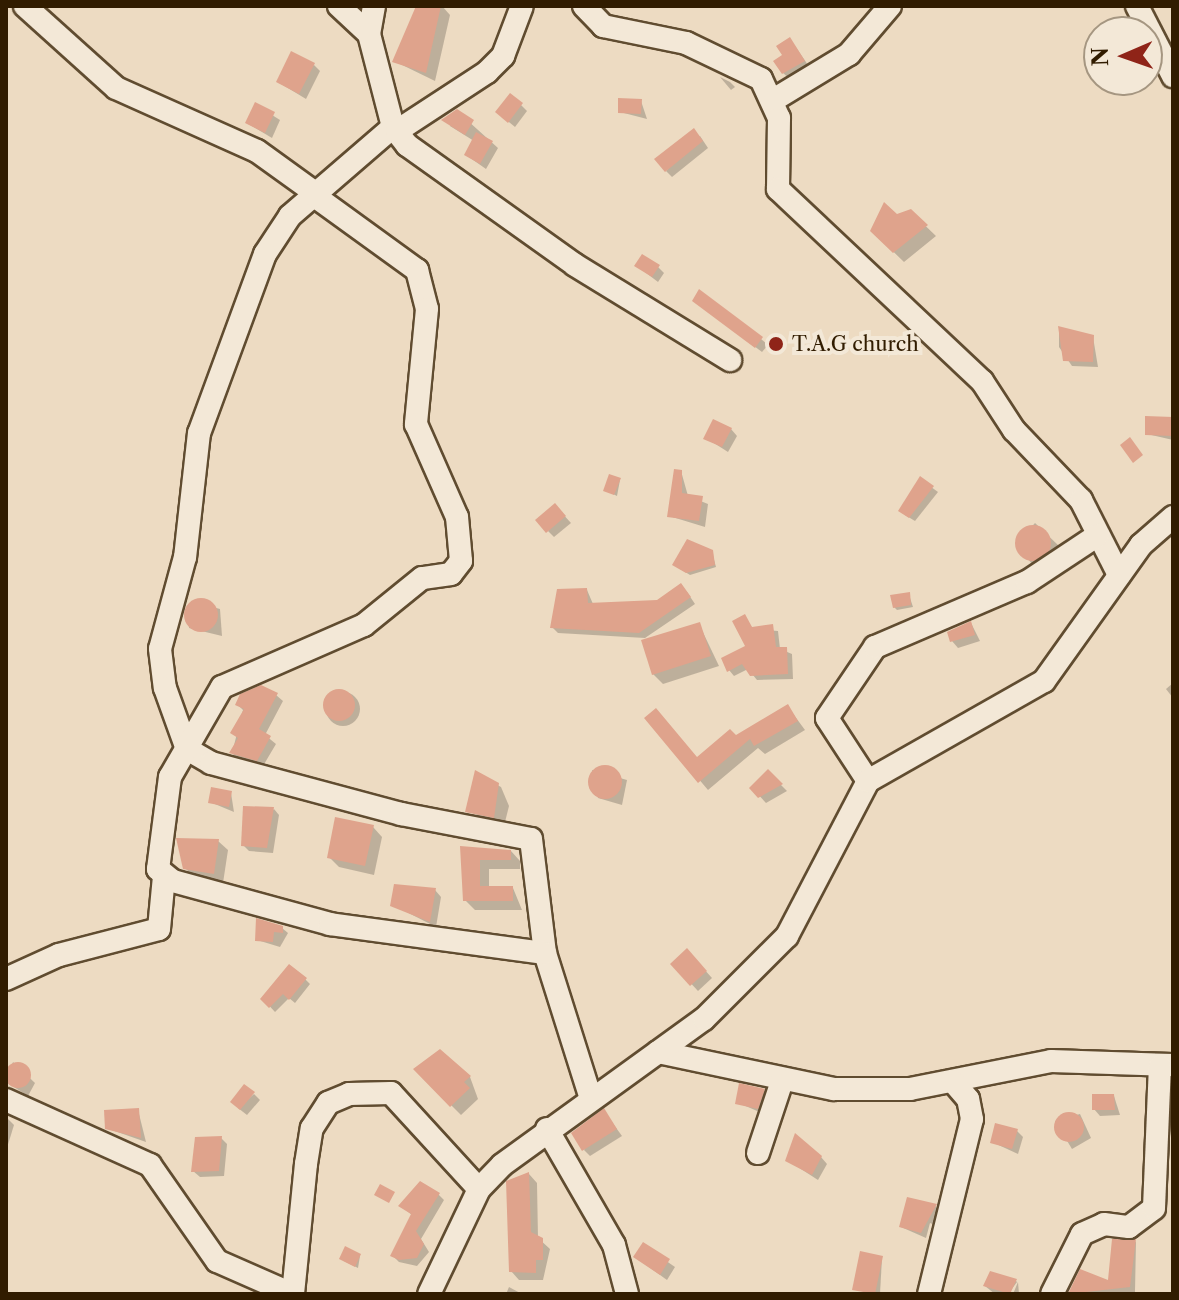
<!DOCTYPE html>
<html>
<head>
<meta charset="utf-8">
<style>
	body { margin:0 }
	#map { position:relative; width:1179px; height:1300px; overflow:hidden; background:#eddbc2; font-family:"Libre Caslon Text",serif }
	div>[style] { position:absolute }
	.shadow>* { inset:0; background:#0003 }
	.round { border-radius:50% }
	.building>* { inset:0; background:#dfa38c }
	.roads { filter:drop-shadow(2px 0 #604c30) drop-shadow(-2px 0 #604c30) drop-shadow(0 2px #604c30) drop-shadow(0 -2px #604c30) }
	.minor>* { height:22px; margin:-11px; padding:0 11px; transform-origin:11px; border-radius:11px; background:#f3e8d7 }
	.dots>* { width:22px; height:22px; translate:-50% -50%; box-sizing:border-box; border:4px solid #f3e8d7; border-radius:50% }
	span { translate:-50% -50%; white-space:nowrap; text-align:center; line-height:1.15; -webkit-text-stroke:8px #f3e8d7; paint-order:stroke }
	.poi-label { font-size:20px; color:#311c00 }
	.left { translate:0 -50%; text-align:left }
	.frame { position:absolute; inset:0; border:8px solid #311c00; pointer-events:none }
	.north { position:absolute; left:1083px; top:16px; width:80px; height:80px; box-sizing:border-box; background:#f3e8d7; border:2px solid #a59681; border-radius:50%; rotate:268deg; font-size:22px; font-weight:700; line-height:32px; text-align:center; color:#311c00 }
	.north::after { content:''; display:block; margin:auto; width:28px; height:36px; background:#8f2418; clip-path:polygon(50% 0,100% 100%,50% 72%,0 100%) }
</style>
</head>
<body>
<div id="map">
	<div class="shadow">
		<div style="clip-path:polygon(418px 6px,442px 6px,450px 15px,435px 81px,394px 61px)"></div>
		<div style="clip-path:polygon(795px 46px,810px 68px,790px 79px,783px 73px)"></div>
		<div style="clip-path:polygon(314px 65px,320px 71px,306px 99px,278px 82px)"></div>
		<div style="clip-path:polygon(720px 77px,730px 82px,735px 87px,731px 90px)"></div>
		<div style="clip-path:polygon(641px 101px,647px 119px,620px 112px)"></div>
		<div style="clip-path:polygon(256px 105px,280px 120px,272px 138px,247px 123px)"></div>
		<div style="clip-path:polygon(521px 105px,527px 111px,515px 127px,504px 118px)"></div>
		<div style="clip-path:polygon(457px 111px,498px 148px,486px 169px,466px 155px,474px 141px,450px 126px)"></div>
		<div style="clip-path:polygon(700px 136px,708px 148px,672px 177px,666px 171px)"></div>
		<div style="clip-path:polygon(884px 204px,896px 216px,910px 211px,936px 236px,904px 262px,872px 231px)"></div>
		<div style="clip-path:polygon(637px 266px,658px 267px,664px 273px,658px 282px)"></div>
		<div style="clip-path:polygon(701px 306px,761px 339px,768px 345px,762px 352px)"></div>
		<div style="clip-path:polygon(1059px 329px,1093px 337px,1098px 367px,1072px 366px,1059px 347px)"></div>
		<div style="clip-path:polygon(1173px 419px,1173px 440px,1147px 434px)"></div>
		<div style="clip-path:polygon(731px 429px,737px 436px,728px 452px,706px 438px)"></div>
		<div style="clip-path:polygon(681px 471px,688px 496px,708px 504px,705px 527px,669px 516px)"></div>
		<div style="clip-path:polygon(920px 479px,938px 492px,915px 521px,905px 515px)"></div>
		<div style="clip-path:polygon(620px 480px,617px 496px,605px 490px)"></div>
		<div style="clip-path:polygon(561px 512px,571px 523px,554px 537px,548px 531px)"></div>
		<div style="clip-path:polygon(1035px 523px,1059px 546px,1036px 569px,1016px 544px)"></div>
		<div style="clip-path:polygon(712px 552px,716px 567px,690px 575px,677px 567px)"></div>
		<div style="clip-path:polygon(587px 590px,593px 604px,657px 602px,687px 592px,695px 604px,645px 638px,558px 633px,552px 627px)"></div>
		<div style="clip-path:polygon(909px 595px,913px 607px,897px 610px,894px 607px)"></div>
		<div style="clip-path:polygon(191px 601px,220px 609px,222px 636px,189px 628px)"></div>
		<div style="clip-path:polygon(744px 616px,753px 629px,778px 631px,780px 649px,792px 654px,793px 679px,757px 680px,748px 669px,734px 676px,729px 670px,748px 647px)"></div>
		<div style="clip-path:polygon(971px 623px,980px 641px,958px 648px,952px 641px)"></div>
		<div style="clip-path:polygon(699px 624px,719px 666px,663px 684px,653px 674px)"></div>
		<div style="clip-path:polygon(1173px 683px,1173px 698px,1166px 689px)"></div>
		<div class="round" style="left:326px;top:692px;width:34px;height:34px"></div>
		<div style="clip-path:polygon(276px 695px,283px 701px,265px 735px,276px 744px,263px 766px,238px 759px,232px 753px,243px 710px,238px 705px)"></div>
		<div style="clip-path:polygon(788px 707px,805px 730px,765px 754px,758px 748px,708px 790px,647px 718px,698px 759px)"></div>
		<div style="clip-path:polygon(592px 770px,627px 780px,622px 805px,598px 798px)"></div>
		<div style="clip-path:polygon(768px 772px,787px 791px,766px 803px,752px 788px)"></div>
		<div style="clip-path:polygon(476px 773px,501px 787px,509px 806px,504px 826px,468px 811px)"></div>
		<div style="clip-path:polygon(231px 793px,234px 812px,210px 802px)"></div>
		<div style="clip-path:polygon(274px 809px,279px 815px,273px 853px,249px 851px,243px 845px)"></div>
		<div style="clip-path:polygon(373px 827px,382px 837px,374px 875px,339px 867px,329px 857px)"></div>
		<div style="clip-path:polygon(218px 841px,228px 850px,223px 883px,195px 878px,185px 868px)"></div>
		<div style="clip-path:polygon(463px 848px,511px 851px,520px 861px,520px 869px,489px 869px,489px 888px,513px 888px,522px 910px,475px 910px,465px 900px)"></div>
		<div style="clip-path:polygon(435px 890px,441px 897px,436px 927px,393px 905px)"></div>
		<div style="clip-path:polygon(282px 928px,288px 933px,280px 947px,257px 940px)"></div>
		<div style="clip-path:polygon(693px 957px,712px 978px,698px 991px,673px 964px)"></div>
		<div style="clip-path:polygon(305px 979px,310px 984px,295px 1003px,289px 998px,275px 1012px,263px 999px)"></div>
		<div style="clip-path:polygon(13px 1062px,35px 1083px,28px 1096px,6px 1082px)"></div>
		<div style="clip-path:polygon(416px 1070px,470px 1077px,478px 1099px,461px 1115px)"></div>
		<div style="clip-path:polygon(764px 1091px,770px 1097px,764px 1114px,741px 1104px)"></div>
		<div style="clip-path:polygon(254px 1094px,260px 1100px,247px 1115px,238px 1108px)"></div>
		<div style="clip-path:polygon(1114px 1096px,1120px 1115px,1100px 1116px,1094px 1109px)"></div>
		<div style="clip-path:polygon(138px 1110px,146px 1142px,106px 1128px)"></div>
		<div style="clip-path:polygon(604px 1111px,622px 1136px,590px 1156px,584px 1150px)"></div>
		<div style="clip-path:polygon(1080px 1114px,1091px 1138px,1072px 1149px,1055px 1121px)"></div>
		<div style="clip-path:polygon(6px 1117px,14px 1125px,6px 1151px)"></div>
		<div style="clip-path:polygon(1017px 1131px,1023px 1137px,1018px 1154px,992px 1142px)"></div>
		<div style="clip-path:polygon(221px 1138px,227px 1144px,224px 1176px,200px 1177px,193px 1171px)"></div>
		<div style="clip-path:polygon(821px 1157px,827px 1164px,818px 1180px,787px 1160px)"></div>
		<div style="clip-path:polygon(529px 1174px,537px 1183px,538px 1238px,550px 1249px,543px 1280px,519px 1280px,511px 1271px,508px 1182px)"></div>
		<div style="clip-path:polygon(438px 1194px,444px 1200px,421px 1239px,429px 1252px,417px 1266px,399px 1262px,393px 1256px,412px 1215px,401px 1206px)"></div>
		<div style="clip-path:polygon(936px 1206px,937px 1226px,930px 1223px,926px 1238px,901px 1227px)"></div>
		<div style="clip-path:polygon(1136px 1241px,1135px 1292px,1071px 1294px,1081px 1272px,1109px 1283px)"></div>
		<div style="clip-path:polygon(643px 1245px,675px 1267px,667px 1280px,635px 1257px)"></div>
		<div style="clip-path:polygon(360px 1256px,358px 1268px,344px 1261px)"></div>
		<div style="clip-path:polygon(882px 1258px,880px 1294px,872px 1294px,861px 1289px)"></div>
		<div style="clip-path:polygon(991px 1273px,1016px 1281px,1017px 1282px,1008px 1294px,995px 1294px,985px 1286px)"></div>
		<div style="clip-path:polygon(1018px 1282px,1019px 1294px,1013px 1294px)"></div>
		<div style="clip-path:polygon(509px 1287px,522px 1294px,506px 1294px)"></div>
	</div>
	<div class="building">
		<div style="clip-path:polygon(416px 6px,441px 6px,426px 73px,392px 62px)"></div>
		<div style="clip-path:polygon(790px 37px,805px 61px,782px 74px,773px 61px,782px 55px,776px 46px)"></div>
		<div style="clip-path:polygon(291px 51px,315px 63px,299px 94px,276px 82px)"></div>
		<div style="clip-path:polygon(510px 93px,523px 103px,508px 123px,495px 112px)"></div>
		<div style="clip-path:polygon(618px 98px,642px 99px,641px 114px,618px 113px)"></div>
		<div style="clip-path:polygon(255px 102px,275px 112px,265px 133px,245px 123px)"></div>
		<div style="clip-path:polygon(457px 109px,474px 120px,465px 135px,441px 120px)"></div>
		<div style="clip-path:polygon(694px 128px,703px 141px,665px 172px,654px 159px)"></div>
		<div style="clip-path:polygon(476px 132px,493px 141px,480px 164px,464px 155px)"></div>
		<div style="clip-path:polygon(884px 202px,897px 214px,911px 209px,928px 225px,893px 253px,870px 231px)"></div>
		<div style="clip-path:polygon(642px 254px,660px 265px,652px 277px,634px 266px)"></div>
		<div style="clip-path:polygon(699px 289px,763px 337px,755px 348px,692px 301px)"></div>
		<div style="clip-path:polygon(1058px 326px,1094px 335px,1093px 362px,1063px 361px)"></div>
		<div style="clip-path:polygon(1145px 416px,1173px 417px,1173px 436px,1145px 435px)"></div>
		<div style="clip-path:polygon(713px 419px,732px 428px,722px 447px,703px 439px)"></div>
		<div style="clip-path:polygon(1130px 437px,1143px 455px,1133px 463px,1120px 445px)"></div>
		<div style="clip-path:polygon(674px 469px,682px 470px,682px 493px,703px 496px,699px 521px,667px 517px)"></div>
		<div style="clip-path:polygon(609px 474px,621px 478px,614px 495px,603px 491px)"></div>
		<div style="clip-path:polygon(920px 476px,934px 486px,909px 518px,898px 511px)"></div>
		<div style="clip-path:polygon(555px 503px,566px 516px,546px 533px,535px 520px)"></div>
		<div class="round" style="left:1015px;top:525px;width:36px;height:36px"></div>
		<div style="clip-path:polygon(687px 539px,713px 550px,715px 565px,686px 573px,672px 565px)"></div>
		<div style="clip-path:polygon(681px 583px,691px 597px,639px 633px,550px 628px,557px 589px,587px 588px,588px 603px,657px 600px)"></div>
		<div style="clip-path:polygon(910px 592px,911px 605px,893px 608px,890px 595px)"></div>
		<div class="round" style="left:184px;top:598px;width:34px;height:34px"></div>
		<div style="clip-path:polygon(745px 614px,752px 627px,773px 624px,776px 647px,787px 647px,788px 674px,750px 676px,742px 664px,727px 672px,721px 658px,745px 646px,732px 621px)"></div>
		<div style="clip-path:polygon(971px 621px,975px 635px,950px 642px,947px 632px)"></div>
		<div style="clip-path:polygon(700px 622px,711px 656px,652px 675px,641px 640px)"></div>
		<div style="clip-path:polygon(261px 685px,278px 693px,259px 729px,271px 736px,257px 761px,229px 753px,238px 738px,230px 733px,244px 709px,235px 705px,240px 694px)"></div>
		<div class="round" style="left:323px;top:689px;width:32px;height:32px"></div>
		<div style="clip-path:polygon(788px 704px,798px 721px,754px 746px,750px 739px,698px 783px,644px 718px,656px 708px,697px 757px,730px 729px,736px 735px)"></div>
		<div class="round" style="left:588px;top:765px;width:34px;height:34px"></div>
		<div style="clip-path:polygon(768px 769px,783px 784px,758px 798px,749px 788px)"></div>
		<div style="clip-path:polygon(475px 770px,499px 783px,494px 818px,465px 812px)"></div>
		<div style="clip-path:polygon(211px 787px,232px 791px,229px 807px,208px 803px)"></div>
		<div style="clip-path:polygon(243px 806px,274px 807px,267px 848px,241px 846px)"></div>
		<div style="clip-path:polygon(335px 817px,374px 825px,365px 866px,327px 858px)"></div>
		<div style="clip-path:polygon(176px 838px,219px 839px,214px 874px,183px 869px)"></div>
		<div style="clip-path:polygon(460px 846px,511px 850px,511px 860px,480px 860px,480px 886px,513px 886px,513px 901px,463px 901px)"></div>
		<div style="clip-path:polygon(394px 884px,436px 888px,430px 922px,390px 906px)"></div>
		<div style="clip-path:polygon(256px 918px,283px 926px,283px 933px,274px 932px,273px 942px,255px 941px)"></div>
		<div style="clip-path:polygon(687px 948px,707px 971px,690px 986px,670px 964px)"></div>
		<div style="clip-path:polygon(289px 964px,307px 978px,289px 1000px,283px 994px,269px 1008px,260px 999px)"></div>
		<div style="clip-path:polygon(440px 1049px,471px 1076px,464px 1082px,470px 1088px,450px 1107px,413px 1069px)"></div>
		<div class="round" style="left:5px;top:1062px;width:26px;height:26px"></div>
		<div style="clip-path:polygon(739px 1083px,765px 1089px,758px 1109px,735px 1104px)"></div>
		<div style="clip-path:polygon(244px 1084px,255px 1092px,240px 1110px,230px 1102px)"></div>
		<div style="clip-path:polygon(1092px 1094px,1114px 1094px,1115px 1110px,1092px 1110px)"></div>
		<div style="clip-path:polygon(139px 1108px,141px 1138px,105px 1129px,104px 1110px)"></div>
		<div style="clip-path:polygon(604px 1108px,617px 1129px,582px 1151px,571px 1133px)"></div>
		<div class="round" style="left:1054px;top:1112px;width:30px;height:30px"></div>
		<div style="clip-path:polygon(995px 1123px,1018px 1129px,1012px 1149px,990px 1143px)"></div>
		<div style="clip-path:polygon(795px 1133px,822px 1156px,812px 1175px,785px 1161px)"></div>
		<div style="clip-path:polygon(222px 1136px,219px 1171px,191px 1172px,195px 1137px)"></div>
		<div style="clip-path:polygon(529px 1172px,531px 1232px,543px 1238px,543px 1260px,536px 1260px,536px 1273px,509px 1272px,506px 1181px)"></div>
		<div style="clip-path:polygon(420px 1181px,440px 1193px,416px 1231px,424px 1244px,417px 1258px,399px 1260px,390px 1256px,411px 1214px,398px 1206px)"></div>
		<div style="clip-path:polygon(380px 1184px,395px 1192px,389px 1203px,374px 1195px)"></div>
		<div style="clip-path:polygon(907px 1197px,937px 1204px,921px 1233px,899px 1227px)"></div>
		<div style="clip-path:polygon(1112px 1239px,1136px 1239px,1130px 1287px,1068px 1294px,1080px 1269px,1108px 1280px)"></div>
		<div style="clip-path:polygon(643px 1242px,670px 1259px,660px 1275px,633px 1257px)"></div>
		<div style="clip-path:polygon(345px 1246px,361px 1254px,355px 1267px,339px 1259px)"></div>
		<div style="clip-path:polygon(860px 1251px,883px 1256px,875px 1294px,852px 1290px)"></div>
		<div style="clip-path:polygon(990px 1271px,1017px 1279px,1010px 1294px,983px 1286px)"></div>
	</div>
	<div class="roads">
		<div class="minor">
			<div style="left:25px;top:6px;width:122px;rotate:42deg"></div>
			<div style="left:116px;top:88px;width:154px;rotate:24.1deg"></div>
			<div style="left:257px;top:151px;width:75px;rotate:35.8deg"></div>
			<div style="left:339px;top:6px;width:41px;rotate:43deg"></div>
			<div style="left:374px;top:6px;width:28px;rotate:100deg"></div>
			<div style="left:369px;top:34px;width:96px;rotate:75.5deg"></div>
			<div style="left:393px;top:127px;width:23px;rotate:52deg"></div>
			<div style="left:407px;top:145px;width:206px;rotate:35.5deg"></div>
			<div style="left:575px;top:265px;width:182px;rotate:31.5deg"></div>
			<div style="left:584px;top:6px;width:28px;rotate:46deg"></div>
			<div style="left:603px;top:26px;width:85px;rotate:11.6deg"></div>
			<div style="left:686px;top:43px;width:83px;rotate:25.6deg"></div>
			<div style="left:761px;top:79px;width:43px;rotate:65.2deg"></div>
			<div style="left:779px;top:118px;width:71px;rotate:90.8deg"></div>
			<div style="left:778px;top:189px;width:280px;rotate:43.3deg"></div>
			<div style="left:982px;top:381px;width:59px;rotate:56.9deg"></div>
			<div style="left:1014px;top:430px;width:97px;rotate:46.3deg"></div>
			<div style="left:1081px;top:500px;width:84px;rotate:63.1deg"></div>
			<div style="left:1137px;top:6px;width:79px;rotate:62.8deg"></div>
			<div style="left:775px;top:99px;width:87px;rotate:-31.3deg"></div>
			<div style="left:849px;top:54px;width:63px;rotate:-49.5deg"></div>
			<div style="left:393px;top:127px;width:136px;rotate:139.2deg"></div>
			<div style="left:290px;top:216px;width:45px;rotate:123.3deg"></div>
			<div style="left:265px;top:254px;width:191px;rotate:110.2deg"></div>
			<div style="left:199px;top:433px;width:125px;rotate:96.4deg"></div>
			<div style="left:185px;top:557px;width:95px;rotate:105.2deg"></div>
			<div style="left:160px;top:649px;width:39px;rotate:83deg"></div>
			<div style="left:165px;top:688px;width:65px;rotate:70.2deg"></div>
			<div style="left:187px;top:749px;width:28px;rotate:30deg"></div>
			<div style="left:211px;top:763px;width:197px;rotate:15deg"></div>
			<div style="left:401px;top:814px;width:132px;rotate:10.9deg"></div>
			<div style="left:531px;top:839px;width:115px;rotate:83deg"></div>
			<div style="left:545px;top:953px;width:150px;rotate:72.5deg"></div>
			<div style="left:397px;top:131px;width:108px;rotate:-33.2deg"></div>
			<div style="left:487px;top:72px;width:23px;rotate:-45deg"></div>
			<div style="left:503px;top:56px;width:53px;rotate:-69.2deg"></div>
			<div style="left:316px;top:197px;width:125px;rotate:35.9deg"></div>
			<div style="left:417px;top:270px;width:40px;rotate:75.6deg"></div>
			<div style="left:427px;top:309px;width:116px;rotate:95.5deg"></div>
			<div style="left:416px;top:424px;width:102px;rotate:66.2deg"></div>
			<div style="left:457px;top:517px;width:44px;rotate:84.8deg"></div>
			<div style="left:461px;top:561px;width:16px;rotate:128deg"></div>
			<div style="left:451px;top:574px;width:29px;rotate:172deg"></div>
			<div style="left:422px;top:578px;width:75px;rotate:141deg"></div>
			<div style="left:364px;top:625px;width:155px;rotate:156.4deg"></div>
			<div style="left:222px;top:687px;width:104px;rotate:120deg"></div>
			<div style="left:170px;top:777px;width:93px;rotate:97.4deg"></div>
			<div style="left:158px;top:869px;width:19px;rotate:39deg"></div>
			<div style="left:173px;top:881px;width:163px;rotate:15.3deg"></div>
			<div style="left:330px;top:924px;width:217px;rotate:7.7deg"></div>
			<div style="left:868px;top:781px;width:75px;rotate:-123.1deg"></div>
			<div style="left:827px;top:718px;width:86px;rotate:-55.9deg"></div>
			<div style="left:875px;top:647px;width:165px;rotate:-23.2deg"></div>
			<div style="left:1027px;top:582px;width:85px;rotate:-33.5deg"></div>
			<div style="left:6px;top:979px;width:58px;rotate:-24.4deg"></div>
			<div style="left:59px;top:955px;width:103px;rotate:-14.6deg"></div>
			<div style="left:159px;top:929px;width:53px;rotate:-84.6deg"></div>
			<div style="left:658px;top:1052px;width:180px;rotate:11.9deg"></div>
			<div style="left:834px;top:1089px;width:76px"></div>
			<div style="left:910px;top:1089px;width:144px;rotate:-11.2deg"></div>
			<div style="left:1051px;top:1061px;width:122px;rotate:1.9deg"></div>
			<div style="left:6px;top:1100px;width:158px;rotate:24.3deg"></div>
			<div style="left:150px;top:1165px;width:117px;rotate:55.1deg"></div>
			<div style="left:217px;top:1261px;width:82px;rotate:23.7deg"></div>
			<div style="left:547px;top:1129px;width:134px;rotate:60deg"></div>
			<div style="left:614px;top:1245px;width:51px;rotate:75.1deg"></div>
			<div style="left:758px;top:1153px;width:76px;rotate:-71.6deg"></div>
			<div style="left:293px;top:1294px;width:131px;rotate:-84.3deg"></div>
			<div style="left:306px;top:1164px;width:36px;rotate:-81deg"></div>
			<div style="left:312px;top:1128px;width:30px;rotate:-57deg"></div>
			<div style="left:328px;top:1103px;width:23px;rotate:-23deg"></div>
			<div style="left:349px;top:1094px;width:42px;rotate:-1.4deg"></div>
			<div style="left:391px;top:1093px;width:130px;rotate:47.5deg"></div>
			<div style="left:429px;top:1294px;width:116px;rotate:-64.5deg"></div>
			<div style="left:479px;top:1189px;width:33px;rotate:-46deg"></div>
			<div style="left:502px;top:1165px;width:249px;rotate:-35.9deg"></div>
			<div style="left:704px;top:1019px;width:117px;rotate:-45deg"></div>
			<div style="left:787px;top:936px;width:175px;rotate:-62.4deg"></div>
			<div style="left:868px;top:781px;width:202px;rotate:-29.6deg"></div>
			<div style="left:1044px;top:681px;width:167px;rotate:-54.5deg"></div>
			<div style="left:1141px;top:545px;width:43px;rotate:-41.2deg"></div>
			<div style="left:929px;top:1294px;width:180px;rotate:-76.2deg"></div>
			<div style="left:972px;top:1119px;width:20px;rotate:-101deg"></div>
			<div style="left:968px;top:1099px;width:23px;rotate:-131deg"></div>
			<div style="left:1052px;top:1294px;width:67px;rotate:-63.4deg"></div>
			<div style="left:1082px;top:1234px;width:24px;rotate:-24deg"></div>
			<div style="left:1104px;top:1224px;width:25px;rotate:7deg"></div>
			<div style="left:1129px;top:1227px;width:31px;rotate:-37deg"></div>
			<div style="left:1154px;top:1208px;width:142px;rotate:-87.6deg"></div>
		</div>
	</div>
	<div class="dots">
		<div style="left:776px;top:344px;background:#8f2418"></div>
	</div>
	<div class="poi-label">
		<span class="left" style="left:792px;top:344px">T.A.G church</span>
	</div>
	<div class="frame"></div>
	<div class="north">N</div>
</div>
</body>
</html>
